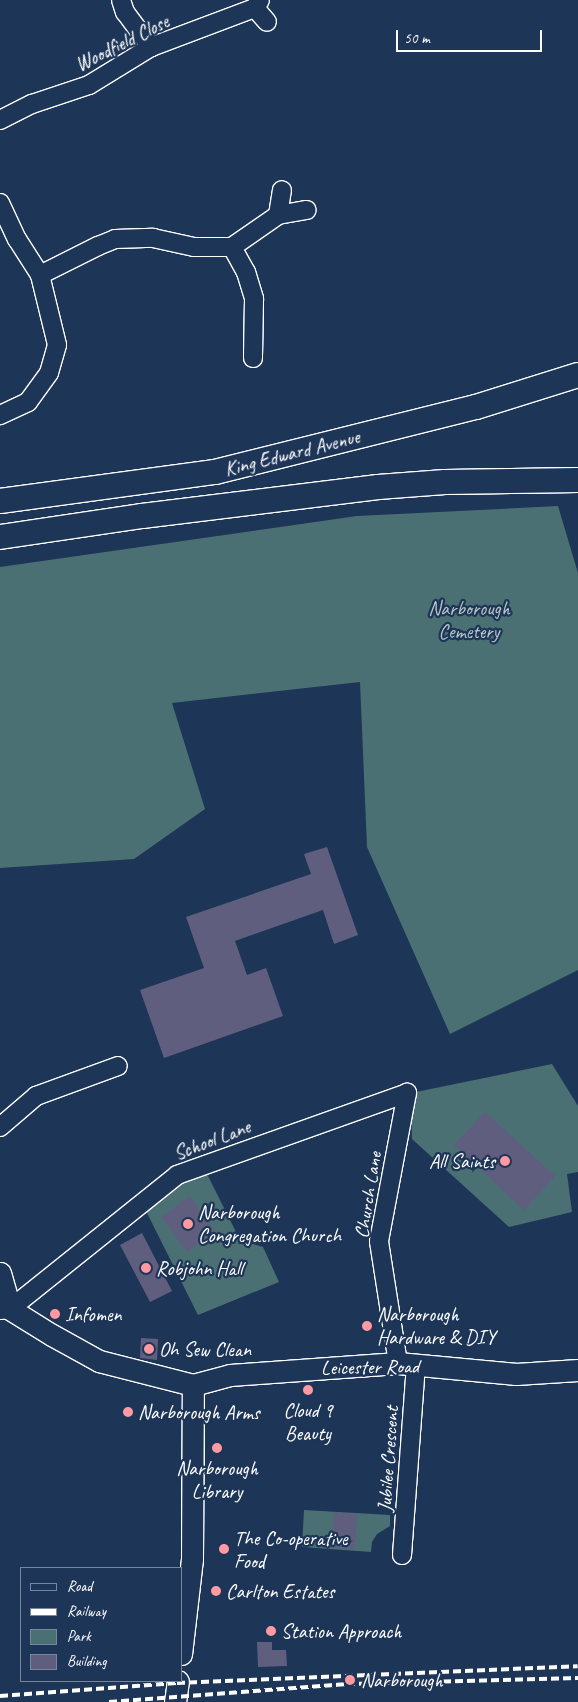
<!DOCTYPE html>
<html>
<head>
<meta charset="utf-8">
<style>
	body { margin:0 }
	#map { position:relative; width:578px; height:1702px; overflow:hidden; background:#1d3557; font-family:Caveat,sans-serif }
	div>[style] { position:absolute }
	.green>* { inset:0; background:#4a7073 }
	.building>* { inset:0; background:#605e7f }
	.roads { filter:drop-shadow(1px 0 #fff) drop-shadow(-1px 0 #fff) drop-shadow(0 1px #fff) drop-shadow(0 -1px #fff) }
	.minor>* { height:18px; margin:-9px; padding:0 9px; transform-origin:9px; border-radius:9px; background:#1d3557 }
	.tertiary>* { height:21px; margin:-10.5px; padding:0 10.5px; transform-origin:10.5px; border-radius:10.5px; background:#1d3557 }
	.secondary>* { height:24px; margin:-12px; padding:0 12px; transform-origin:12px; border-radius:12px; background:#1d3557 }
	.rail>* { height:4px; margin-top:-2px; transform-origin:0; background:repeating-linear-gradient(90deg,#fff 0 8px,transparent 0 12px) }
	.dots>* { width:14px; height:14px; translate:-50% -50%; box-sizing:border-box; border:2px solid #1d3557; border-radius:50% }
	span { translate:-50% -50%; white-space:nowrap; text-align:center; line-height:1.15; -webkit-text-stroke:4.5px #1d3557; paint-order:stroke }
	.street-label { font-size:20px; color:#fff }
	.park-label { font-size:20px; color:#b7c6c7 }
	.poi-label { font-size:20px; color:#fff }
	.right { translate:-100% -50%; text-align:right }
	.left { translate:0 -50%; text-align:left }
	.legend { position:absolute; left:20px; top:1567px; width:162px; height:115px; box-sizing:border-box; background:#1d3557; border:1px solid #77869a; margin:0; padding:6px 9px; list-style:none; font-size:15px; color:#fff }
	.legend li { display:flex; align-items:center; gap:10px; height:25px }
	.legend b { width:25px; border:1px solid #77869a }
	.scale { position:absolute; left:396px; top:30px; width:146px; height:22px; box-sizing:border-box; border:2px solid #fff; border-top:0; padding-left:6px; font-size:15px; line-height:18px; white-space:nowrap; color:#fff; -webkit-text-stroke:4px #1d3557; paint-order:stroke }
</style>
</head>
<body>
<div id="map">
	<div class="green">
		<div style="clip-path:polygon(558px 506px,578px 573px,578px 970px,450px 1034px,367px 847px,360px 682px,172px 703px,205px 809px,134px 859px,0 868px,0 567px,357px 516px)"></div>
		<div style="clip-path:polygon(552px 1064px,578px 1106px,578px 1172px,567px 1174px,572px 1212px,509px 1227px,412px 1139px,411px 1105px,416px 1092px)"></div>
		<div style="clip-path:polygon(204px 1168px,240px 1240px,263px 1247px,279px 1282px,198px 1315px,145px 1209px)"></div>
		<div style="clip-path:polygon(304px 1510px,390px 1515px,390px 1526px,377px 1534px,372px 1542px,371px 1552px,302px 1547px)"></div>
	</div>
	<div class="building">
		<div style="clip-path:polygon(327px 847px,358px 935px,334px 944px,323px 910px,235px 941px,247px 975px,266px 968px,283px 1016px,164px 1058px,140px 990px,204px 968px,186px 917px,311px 874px,304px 854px)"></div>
		<div style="clip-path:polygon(485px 1112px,555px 1176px,524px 1210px,454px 1145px)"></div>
		<div style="clip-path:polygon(190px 1196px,215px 1232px,187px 1252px,161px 1217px)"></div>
		<div style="clip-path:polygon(142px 1233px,172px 1291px,150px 1302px,120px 1245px)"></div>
		<div style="clip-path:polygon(141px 1338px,158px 1339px,157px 1360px,140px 1358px)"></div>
		<div style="clip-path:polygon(334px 1512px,357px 1514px,355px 1549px,331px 1548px)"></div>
		<div style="clip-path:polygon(257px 1642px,272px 1642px,272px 1650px,286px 1650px,287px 1666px,258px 1667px)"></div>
	</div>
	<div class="roads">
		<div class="minor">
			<div style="left:121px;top:0;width:13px;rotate:72deg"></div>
			<div style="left:125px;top:12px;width:44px;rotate:53.4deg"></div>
			<div style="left:255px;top:8px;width:18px;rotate:49deg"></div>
			<div style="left:0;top:120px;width:36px;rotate:-27deg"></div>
			<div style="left:32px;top:104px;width:60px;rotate:-18.4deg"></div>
			<div style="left:89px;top:85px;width:73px;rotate:-31.5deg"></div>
			<div style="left:151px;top:47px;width:111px;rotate:-20.6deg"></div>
			<div style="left:255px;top:8px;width:9px;rotate:-58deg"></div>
			<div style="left:0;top:203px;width:40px;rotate:65deg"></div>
			<div style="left:17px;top:239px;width:43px;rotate:57.4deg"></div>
			<div style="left:40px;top:275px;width:72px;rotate:76.3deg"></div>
			<div style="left:57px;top:345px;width:29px;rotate:106deg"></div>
			<div style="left:49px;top:373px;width:36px;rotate:126deg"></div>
			<div style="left:28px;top:402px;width:31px;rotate:155deg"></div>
			<div style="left:278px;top:215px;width:25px;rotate:-81deg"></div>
			<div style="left:232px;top:247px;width:29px;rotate:61deg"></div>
			<div style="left:246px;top:272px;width:28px;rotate:73deg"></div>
			<div style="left:254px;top:299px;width:59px;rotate:91deg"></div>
			<div style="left:40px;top:275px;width:65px;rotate:-26.6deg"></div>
			<div style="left:98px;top:246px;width:18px;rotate:-22deg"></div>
			<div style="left:115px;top:239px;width:38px;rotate:-2deg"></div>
			<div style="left:153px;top:238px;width:42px;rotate:12.4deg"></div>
			<div style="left:194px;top:247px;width:38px"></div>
			<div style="left:232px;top:247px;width:56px;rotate:-34.8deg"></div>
			<div style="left:278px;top:215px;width:29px;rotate:-10deg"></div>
			<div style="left:0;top:1127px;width:48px;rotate:-40.7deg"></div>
			<div style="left:36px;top:1096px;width:87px;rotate:-20.1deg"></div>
			<div style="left:0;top:1310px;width:10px;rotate:-6deg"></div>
			<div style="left:10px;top:1309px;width:214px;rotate:-38.7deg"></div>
			<div style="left:177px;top:1175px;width:244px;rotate:-19.6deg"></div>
			<div style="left:398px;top:1363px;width:123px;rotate:-98.9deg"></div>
			<div style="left:379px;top:1241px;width:151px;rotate:-79.3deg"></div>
			<div style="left:402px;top:1555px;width:190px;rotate:-85.8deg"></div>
		</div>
		<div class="tertiary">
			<div style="left:0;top:1273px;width:37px;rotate:74deg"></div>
			<div style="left:10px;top:1309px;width:49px;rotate:31.8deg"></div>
			<div style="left:52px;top:1335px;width:54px;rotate:29deg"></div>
			<div style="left:99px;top:1361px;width:97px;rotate:14.3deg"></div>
			<div style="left:193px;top:1385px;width:38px;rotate:-15deg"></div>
			<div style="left:230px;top:1375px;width:168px;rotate:-4.1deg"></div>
			<div style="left:398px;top:1363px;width:119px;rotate:5.3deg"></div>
			<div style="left:516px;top:1374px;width:62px;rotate:-3.7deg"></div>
			<div style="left:181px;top:1654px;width:96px;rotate:-83.4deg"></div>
			<div style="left:192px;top:1559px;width:174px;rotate:-89.7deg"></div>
			<div style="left:175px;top:1702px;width:21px;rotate:-82deg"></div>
		</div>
		<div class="secondary">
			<div style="left:0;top:501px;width:217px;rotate:-7.7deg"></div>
			<div style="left:215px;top:472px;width:269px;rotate:-14deg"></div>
			<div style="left:476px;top:407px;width:107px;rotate:-17.4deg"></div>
			<div style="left:0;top:537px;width:144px;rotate:-8.4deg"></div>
			<div style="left:142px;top:516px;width:238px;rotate:-7deg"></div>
			<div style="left:378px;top:487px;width:67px;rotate:-4.3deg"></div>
			<div style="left:445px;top:482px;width:133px;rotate:-0.9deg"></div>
		</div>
	</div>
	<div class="rail">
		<div style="left:0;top:1696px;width:177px;rotate:-4.2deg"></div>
		<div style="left:177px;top:1683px;width:401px;rotate:-2.4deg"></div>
		<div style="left:109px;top:1702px;width:239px;rotate:-4.3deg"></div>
		<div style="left:347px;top:1684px;width:231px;rotate:-1.5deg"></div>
	</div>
	<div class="dots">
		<div style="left:505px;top:1161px;background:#ff9aa2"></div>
		<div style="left:188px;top:1224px;background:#ff9aa2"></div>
		<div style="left:146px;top:1268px;background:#ff9aa2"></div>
		<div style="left:55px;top:1314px;background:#ff9aa2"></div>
		<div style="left:367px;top:1326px;background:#ff9aa2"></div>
		<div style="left:149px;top:1349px;background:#ff9aa2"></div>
		<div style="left:308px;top:1390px;background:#ff9aa2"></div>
		<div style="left:128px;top:1412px;background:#ff9aa2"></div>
		<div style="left:217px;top:1448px;background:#ff9aa2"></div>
		<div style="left:224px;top:1549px;background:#ff9aa2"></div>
		<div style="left:216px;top:1591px;background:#ff9aa2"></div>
		<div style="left:271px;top:1631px;background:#ff9aa2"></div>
		<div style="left:350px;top:1680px;background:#ff9aa2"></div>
	</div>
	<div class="street-label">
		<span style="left:122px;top:43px;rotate:-27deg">Woodfield Close</span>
		<span style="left:292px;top:453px;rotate:-14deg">King Edward Avenue</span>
		<span style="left:212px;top:1140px;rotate:-21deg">School Lane</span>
		<span style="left:368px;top:1195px;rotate:-81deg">Church Lane</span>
		<span style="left:370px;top:1367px;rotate:-1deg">Leicester Road</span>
		<span style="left:388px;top:1459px;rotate:-86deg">Jubilee Crescent</span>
	</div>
	<div class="park-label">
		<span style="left:469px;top:620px">Narborough<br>Cemetery</span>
	</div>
	<div class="poi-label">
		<span class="right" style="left:495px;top:1161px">All Saints</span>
		<span class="left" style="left:198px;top:1224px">Narborough<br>Congregation Church</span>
		<span class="left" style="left:156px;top:1268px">Robjohn Hall</span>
		<span class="left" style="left:65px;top:1314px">Infomen</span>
		<span class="left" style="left:377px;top:1326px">Narborough<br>Hardware &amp; DIY</span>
		<span class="left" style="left:159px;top:1349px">Oh Sew Clean</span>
		<span style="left:308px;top:1422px">Cloud 9<br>Beauty</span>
		<span class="left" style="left:138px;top:1412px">Narborough Arms</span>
		<span style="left:217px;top:1480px">Narborough<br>Library</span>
		<span class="left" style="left:234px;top:1550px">The Co-operative<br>Food</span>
		<span class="left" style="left:226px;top:1591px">Carlton Estates</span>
		<span class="left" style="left:281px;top:1631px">Station Approach</span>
		<span class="left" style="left:361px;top:1680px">Narborough</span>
	</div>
	<ul class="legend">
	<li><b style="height:6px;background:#1d3557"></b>Road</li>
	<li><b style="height:6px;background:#fff"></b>Railway</li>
	<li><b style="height:14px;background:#4a7073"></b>Park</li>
	<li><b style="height:14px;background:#605e7f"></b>Building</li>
	</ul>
	<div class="scale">50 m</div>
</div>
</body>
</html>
